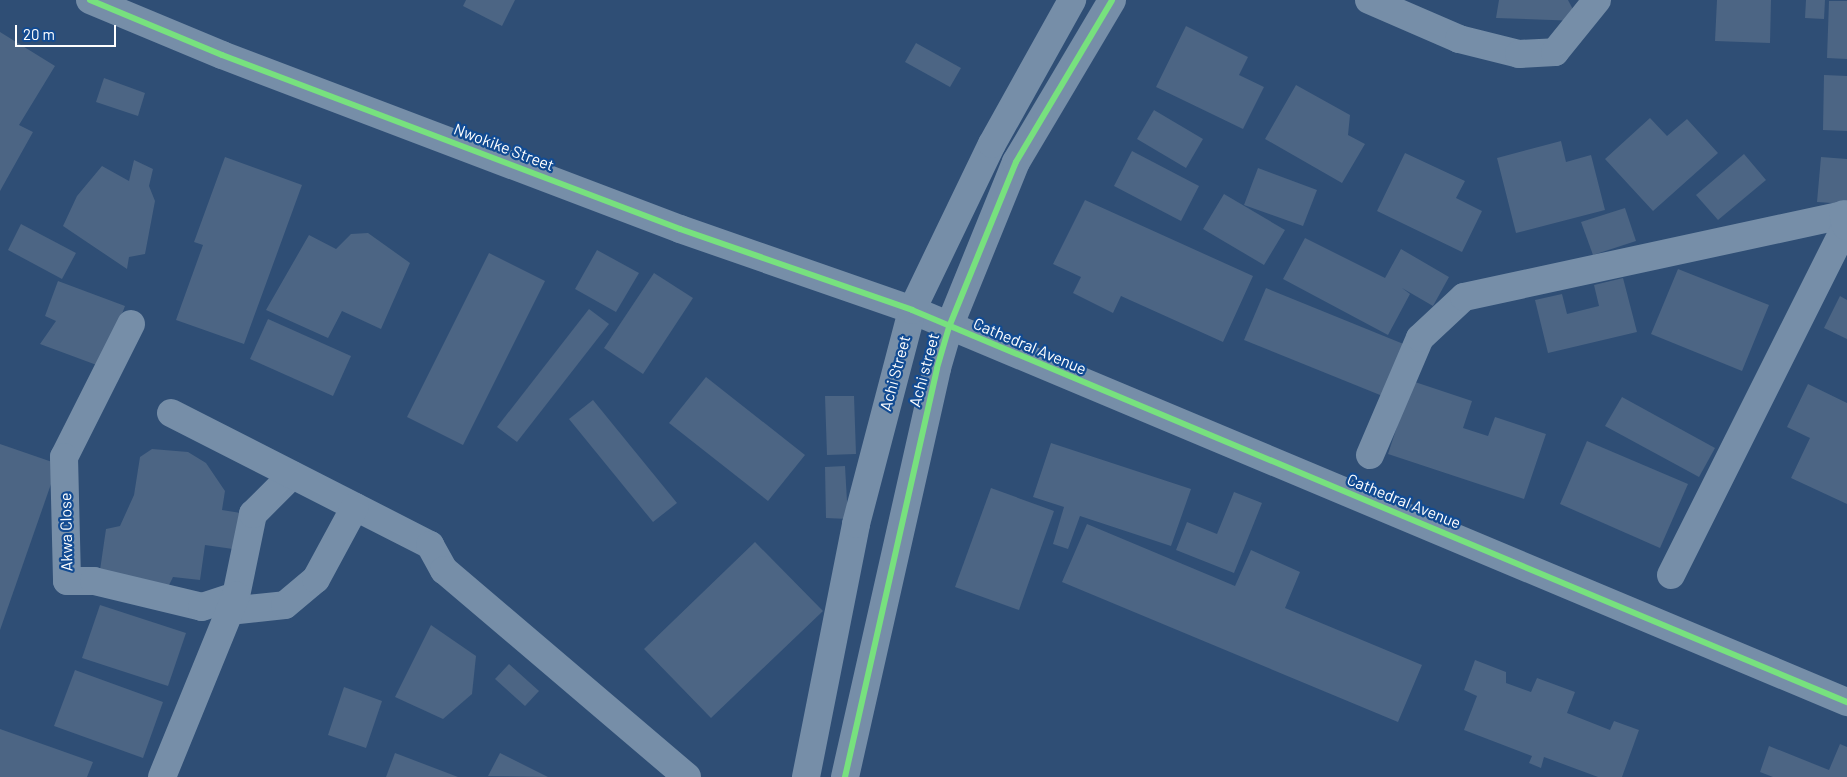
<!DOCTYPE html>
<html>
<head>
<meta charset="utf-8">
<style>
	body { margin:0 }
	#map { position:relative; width:1847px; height:777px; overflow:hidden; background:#2f4e75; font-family:Barlow,sans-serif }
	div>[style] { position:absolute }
	.building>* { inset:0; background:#4c6584 }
	.minor>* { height:28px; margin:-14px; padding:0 14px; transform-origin:14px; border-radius:14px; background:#768ea8 }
	.cycleway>* { height:6px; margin:-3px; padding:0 3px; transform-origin:3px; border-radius:3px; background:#77e17e }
	span { translate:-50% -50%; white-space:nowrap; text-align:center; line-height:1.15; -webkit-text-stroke:4.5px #124b92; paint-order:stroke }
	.street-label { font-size:16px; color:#fff }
	.scale { position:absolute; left:15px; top:25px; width:101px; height:22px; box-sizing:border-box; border:2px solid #fff; border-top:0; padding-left:6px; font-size:15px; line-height:18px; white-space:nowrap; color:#fff; -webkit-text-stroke:4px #124b92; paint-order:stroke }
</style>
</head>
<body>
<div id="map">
	<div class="building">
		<div style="clip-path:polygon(466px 0,515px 0,502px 26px,463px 6px)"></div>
		<div style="clip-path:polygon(1499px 0,1568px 0,1579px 21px,1496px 18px)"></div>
		<div style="clip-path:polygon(1717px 0,1771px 0,1770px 43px,1715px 41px)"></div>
		<div style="clip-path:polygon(1806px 0,1825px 0,1824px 19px,1805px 18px)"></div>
		<div style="clip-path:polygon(1829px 1px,1847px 1px,1847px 59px,1827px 58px)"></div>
		<div style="clip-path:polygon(1186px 26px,1248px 57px,1239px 75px,1264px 87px,1243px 129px,1156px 87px)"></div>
		<div style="clip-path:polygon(0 32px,55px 66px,19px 125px,33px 132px,0 191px)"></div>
		<div style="clip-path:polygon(916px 43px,961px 68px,950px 87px,905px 62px)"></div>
		<div style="clip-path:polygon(1824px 75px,1847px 76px,1847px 131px,1823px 130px)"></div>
		<div style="clip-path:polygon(104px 78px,145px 93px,138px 116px,96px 102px)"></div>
		<div style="clip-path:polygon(1296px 85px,1350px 115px,1348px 135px,1365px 144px,1342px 183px,1265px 139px)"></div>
		<div style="clip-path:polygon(1154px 110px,1203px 139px,1186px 168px,1137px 139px)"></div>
		<div style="clip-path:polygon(1650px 118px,1667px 136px,1687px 119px,1718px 153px,1653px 211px,1605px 159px)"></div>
		<div style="clip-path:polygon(1561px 141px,1566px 162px,1591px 155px,1605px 210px,1516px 233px,1497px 158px)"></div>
		<div style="clip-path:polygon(1132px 151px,1199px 186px,1181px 221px,1114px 186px)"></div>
		<div style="clip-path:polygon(1405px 153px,1465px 181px,1456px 198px,1482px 211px,1462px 252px,1377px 211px)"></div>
		<div style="clip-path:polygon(1744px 154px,1766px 180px,1718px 220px,1696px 195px)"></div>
		<div style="clip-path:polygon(225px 157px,302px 185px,244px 344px,176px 320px,203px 245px,194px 242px)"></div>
		<div style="clip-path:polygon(1821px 157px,1847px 159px,1847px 204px,1817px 202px)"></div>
		<div style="clip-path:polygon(134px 160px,153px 169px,149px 186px,155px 201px,145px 254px,129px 257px,127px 269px,63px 226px,77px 196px,102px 166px,129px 181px)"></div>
		<div style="clip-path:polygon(1258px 168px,1317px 190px,1303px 226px,1244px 205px)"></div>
		<div style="clip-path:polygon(1224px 194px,1285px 230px,1264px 265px,1203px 229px)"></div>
		<div style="clip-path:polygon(1085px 200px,1253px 276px,1223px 342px,1121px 296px,1113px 313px,1073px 293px,1081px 277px,1053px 264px)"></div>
		<div style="clip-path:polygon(1625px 208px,1636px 241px,1593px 255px,1581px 222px)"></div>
		<div style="clip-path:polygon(21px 224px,76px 253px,62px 279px,8px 250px)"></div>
		<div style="clip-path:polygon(368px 233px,410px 263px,381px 329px,342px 311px,328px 338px,266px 310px,309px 235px,336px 249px,351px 234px)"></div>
		<div style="clip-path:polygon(1305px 238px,1385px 278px,1401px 249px,1449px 277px,1433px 306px,1402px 288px,1410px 294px,1388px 335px,1283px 279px)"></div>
		<div style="clip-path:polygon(597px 250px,639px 273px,616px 312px,575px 289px)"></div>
		<div style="clip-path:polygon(489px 253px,545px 281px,463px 445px,407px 417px)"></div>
		<div style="clip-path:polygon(1678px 269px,1769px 305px,1742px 371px,1651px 334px)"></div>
		<div style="clip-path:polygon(654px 273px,693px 298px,643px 374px,604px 348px)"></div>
		<div style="clip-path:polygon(1623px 278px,1637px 332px,1548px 353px,1535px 300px,1562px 294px,1567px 314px,1599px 306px,1594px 285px)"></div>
		<div style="clip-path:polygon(58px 281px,125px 306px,102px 367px,40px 344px,56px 321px,45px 316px)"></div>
		<div style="clip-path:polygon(1266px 288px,1406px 345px,1385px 397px,1244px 340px)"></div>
		<div style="clip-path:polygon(1840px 296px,1847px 300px,1847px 339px,1824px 328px)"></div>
		<div style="clip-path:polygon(589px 309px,609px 324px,517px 442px,497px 427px)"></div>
		<div style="clip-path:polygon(268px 319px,351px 356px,333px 396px,250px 359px)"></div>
		<div style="clip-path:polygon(706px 377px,805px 455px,768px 501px,669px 423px)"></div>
		<div style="clip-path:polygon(1412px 381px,1472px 401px,1463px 428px,1488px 436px,1495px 417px,1546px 434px,1524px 499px,1388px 454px)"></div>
		<div style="clip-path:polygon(1808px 384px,1847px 403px,1847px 504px,1791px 478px,1810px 438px,1787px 427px)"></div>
		<div style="clip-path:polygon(825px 396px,854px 396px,856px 454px,827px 455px)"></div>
		<div style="clip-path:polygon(1622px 397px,1715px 448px,1699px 477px,1605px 426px)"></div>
		<div style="clip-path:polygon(593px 400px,677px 503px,653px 522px,569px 419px)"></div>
		<div style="clip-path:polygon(1587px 441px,1688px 484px,1660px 548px,1560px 504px)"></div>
		<div style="clip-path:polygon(1051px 443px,1191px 489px,1171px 546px,1080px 516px,1068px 549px,1053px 544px,1064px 507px,1033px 497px)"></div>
		<div style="clip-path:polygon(0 444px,58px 464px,0 630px)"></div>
		<div style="clip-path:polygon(152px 449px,188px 452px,206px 463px,225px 491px,222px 510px,247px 514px,240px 550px,205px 545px,200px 580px,173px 577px,168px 587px,99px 577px,106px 529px,120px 526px,134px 495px,140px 457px)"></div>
		<div style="clip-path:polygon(845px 466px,848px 519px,826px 518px,825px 467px)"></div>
		<div style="clip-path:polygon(991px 488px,1054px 511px,1019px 610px,955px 587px)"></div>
		<div style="clip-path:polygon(1234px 492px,1262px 503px,1234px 573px,1176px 550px,1187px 522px,1217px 534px)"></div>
		<div style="clip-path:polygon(1087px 524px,1235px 586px,1251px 550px,1300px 572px,1285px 608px,1422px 665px,1398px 722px,1062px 582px)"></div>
		<div style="clip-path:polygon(755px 542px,823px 611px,711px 718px,644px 649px)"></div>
		<div style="clip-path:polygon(100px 605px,186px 633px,168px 686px,82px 658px)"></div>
		<div style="clip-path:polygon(431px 625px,476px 656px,472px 694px,443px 719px,395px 697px)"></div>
		<div style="clip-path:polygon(1475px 660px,1506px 672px,1506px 683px,1531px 692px,1537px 678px,1575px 692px,1567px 713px,1610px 730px,1614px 721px,1639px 730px,1622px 777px,1598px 777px,1544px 757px,1541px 768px,1529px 763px,1532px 756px,1464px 730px,1477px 696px,1464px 690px)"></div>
		<div style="clip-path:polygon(509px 664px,539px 691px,525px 706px,495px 679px)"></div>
		<div style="clip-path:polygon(75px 670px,163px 702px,143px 758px,54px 726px)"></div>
		<div style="clip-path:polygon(344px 687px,382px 701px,366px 748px,328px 735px)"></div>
		<div style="clip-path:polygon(0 729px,93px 762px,87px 777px,0 777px)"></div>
		<div style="clip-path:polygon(1840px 744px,1847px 747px,1847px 777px,1773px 777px,1760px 772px,1769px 746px,1829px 770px)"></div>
		<div style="clip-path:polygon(395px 753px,458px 777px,386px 777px)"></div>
		<div style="clip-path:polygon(500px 753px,548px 777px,488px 776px)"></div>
	</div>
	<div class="minor">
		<div style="left:90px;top:0;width:143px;rotate:22.6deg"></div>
		<div style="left:222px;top:55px;width:490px;rotate:20.8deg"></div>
		<div style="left:680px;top:229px;width:246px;rotate:19.2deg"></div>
		<div style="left:912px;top:310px;width:1014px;rotate:22.75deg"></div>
		<div style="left:1369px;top:0;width:98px;rotate:23.4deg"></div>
		<div style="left:1459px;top:39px;width:62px;rotate:14deg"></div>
		<div style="left:1519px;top:54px;width:36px;rotate:-3deg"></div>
		<div style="left:1555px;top:52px;width:67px;rotate:-51.1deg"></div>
		<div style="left:131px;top:324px;width:149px;rotate:116.7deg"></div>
		<div style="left:64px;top:457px;width:124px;rotate:88.6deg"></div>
		<div style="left:67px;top:581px;width:27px"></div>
		<div style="left:94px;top:581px;width:111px;rotate:13.5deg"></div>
		<div style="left:202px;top:607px;width:36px;rotate:-18deg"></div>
		<div style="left:236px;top:596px;width:84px;rotate:-78.3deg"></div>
		<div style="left:253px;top:514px;width:55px;rotate:-45deg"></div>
		<div style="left:171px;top:413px;width:291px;rotate:27deg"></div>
		<div style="left:430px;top:545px;width:29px;rotate:61deg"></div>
		<div style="left:444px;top:570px;width:319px;rotate:40.4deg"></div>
		<div style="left:1370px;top:455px;width:127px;rotate:-66.9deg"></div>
		<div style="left:1420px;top:338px;width:60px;rotate:-43deg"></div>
		<div style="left:1464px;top:297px;width:392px;rotate:-12.2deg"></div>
		<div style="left:1671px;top:575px;width:390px;rotate:-63.4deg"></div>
		<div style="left:1846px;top:226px;width:12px;rotate:-104deg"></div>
		<div style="left:229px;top:611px;width:56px;rotate:-6.1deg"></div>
		<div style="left:285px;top:605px;width:40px;rotate:-40deg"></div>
		<div style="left:316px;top:579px;width:82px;rotate:-61.6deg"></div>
		<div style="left:162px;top:777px;width:196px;rotate:-67.8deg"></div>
		<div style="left:806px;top:777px;width:258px;rotate:-78.8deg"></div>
		<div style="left:856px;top:524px;width:221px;rotate:-75.3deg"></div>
		<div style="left:912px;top:310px;width:184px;rotate:-64.3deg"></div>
		<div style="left:992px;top:144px;width:165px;rotate:-60.9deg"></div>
		<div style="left:845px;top:777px;width:419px;rotate:-77.3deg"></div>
		<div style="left:937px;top:368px;width:43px;rotate:-73.7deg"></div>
		<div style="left:949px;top:327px;width:178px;rotate:-67.9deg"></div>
		<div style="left:1016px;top:162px;width:188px;rotate:-59.3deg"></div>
	</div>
	<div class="cycleway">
		<div style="left:90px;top:0;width:143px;rotate:22.6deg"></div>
		<div style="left:222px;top:55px;width:490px;rotate:20.8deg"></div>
		<div style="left:680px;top:229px;width:246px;rotate:19.2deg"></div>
		<div style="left:912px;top:310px;width:1014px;rotate:22.75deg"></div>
		<div style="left:845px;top:777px;width:419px;rotate:-77.3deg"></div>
		<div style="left:937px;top:368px;width:43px;rotate:-73.7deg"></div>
		<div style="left:949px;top:327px;width:178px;rotate:-67.9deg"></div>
		<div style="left:1016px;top:162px;width:188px;rotate:-59.3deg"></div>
	</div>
	<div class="street-label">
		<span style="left:504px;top:147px;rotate:21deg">Nwokike Street</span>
		<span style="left:1030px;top:346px;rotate:23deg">Cathedral Avenue</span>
		<span style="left:924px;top:370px;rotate:-75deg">Achi street</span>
		<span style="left:895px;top:373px;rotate:-75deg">Achi Street</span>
		<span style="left:1404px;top:501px;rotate:22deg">Cathedral Avenue</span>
		<span style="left:66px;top:532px;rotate:-91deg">Akwa Close</span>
	</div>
	<div class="scale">20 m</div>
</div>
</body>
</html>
